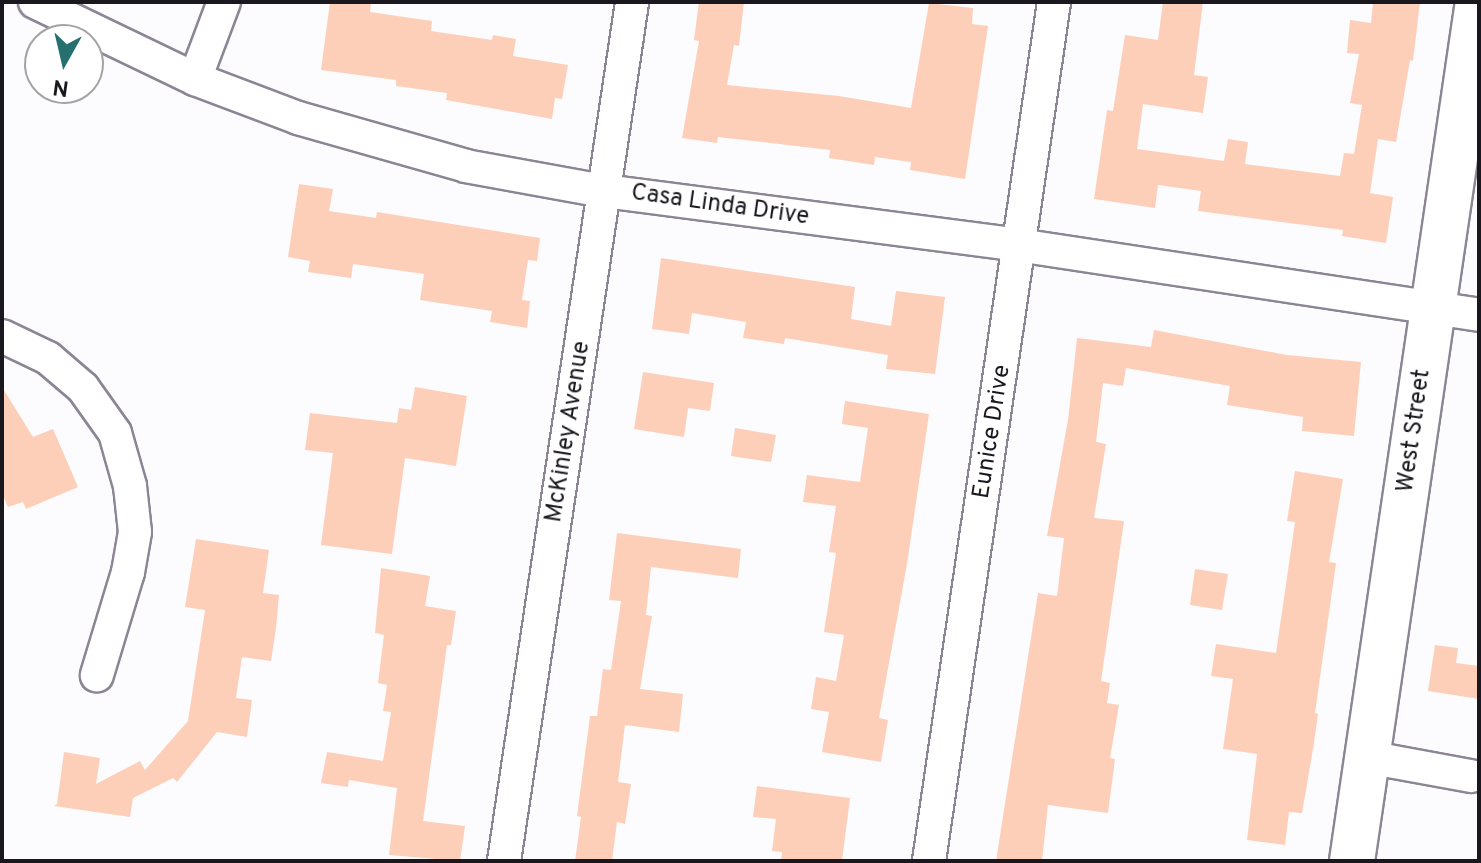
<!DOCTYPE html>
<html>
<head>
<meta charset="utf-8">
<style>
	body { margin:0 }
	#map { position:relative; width:1481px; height:863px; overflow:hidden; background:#fcfbfe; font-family:Overpass,sans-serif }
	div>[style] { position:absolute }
	.building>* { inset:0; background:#fdcfb9 }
	.roads { filter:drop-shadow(2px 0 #8b8594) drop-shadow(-2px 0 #8b8594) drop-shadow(0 2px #8b8594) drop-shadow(0 -2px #8b8594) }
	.minor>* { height:32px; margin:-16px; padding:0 16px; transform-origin:16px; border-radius:16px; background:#fff }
	.secondary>* { height:44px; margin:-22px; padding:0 22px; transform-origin:22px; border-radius:22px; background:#fff }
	span { translate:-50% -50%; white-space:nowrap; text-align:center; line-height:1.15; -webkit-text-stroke:6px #fff; paint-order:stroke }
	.street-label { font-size:24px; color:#1a181e }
	.frame { position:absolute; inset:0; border:4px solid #1a181e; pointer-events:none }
	.north { position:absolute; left:24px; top:24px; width:80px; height:80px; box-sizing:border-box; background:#fff; border:2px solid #a3a3a5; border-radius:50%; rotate:188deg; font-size:22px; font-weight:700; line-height:32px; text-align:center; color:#1a181e }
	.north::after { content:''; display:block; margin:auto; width:28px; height:36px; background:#26706f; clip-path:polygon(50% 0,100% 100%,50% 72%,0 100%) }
</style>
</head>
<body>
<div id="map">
	<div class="building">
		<div style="clip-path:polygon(330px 2px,371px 2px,370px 12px,432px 21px,431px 31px,492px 40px,493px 35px,516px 39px,513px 56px,568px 65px,562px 99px,555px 98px,552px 119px,446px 100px,447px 93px,396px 86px,396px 80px,321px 70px)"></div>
		<div style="clip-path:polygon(699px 2px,744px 2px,739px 46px,734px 45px,727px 85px,839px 96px,911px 108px,929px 3px,973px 8px,972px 24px,988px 26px,965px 179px,910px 170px,911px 162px,875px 157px,874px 165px,829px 158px,830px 150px,718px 137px,717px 143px,682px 138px,699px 41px,694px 40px)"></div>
		<div style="clip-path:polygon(1163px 2px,1203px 2px,1194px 75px,1208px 77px,1203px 113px,1143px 104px,1137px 149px,1224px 161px,1228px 139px,1248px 142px,1245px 164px,1340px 176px,1344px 153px,1354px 154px,1362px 105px,1350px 103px,1359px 54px,1347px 53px,1350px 20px,1371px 23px,1373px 2px,1420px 2px,1413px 61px,1410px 60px,1396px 142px,1378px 139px,1370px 193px,1393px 197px,1386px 243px,1342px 236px,1343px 230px,1198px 211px,1201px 191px,1158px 185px,1155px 208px,1094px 199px,1107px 110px,1113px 111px,1125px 35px,1158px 40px)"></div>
		<div style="clip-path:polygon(299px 184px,333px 189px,329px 211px,376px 218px,377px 212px,540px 238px,537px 261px,528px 260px,522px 300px,530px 301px,527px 328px,490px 322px,492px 311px,420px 300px,424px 274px,353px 264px,351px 278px,308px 272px,310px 261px,288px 257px)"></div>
		<div style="clip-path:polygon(661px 258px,855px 287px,851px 319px,891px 326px,896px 291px,945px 297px,935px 374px,886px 369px,888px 355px,785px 338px,784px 344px,743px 338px,746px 322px,692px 313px,689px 334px,652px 329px)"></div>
		<div style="clip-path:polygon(1154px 330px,1287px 355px,1361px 362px,1354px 436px,1302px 431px,1303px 417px,1227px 405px,1230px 386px,1126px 368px,1123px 386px,1103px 383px,1096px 442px,1106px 444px,1094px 518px,1124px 521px,1101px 681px,1110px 683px,1107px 703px,1119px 705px,1110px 758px,1115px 759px,1108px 813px,1048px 805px,1042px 861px,996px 861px,1038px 593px,1057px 596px,1064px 538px,1047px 536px,1068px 420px,1077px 338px,1151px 347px)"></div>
		<div style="clip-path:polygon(643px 372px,714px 383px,710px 411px,688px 408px,684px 437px,634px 429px)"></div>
		<div style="clip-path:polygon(2px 387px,33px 437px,53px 429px,78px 487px,26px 509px,23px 502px,8px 507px,2px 493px)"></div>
		<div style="clip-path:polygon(415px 387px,467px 396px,456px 466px,405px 458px,392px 554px,321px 545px,333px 453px,305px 450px,310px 413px,397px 423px,399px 408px,411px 410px)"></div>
		<div style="clip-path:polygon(845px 401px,929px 414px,907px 564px,879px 718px,888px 720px,881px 762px,822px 752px,829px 712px,811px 709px,816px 677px,836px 681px,844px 635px,824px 632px,836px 553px,829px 552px,836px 506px,803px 502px,807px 475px,860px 482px,868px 428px,842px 424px)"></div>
		<div style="clip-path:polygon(735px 428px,776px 435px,771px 462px,731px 456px)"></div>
		<div style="clip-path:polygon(1295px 471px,1343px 479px,1329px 562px,1336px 563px,1315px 713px,1318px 714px,1313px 749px,1302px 813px,1289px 812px,1285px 845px,1247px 840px,1257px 754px,1223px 749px,1233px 679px,1211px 676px,1216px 644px,1276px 653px,1295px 522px,1287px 521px)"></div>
		<div style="clip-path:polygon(617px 533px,741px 549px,738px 578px,651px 567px,646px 615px,652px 616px,640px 689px,683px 694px,679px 732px,625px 725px,618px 782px,631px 784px,625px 824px,617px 822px,612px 861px,575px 861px,581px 817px,577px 816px,590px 716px,597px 716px,603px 669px,611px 670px,621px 601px,609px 600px)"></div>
		<div style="clip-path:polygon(196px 539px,269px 550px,263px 593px,279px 595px,276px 628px,271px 661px,242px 657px,236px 698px,252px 700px,247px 737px,217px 732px,177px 782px,173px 778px,133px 798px,130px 817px,54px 806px,57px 804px,64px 752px,100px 758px,96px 784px,140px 761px,145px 770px,188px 721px,205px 610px,185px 607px)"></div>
		<div style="clip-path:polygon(381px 568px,430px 576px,425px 606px,456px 611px,451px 645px,447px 645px,423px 821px,465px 826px,460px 861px,389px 855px,397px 788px,349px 780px,348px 787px,321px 783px,327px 752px,383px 761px,391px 712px,383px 711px,387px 685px,378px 683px,384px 635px,375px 633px)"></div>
		<div style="clip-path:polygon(1195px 569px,1228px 574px,1222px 610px,1190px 605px)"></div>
		<div style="clip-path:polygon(1435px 645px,1458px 648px,1456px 663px,1479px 666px,1479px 699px,1428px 691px)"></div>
		<div style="clip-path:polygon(757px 786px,850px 798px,842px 861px,781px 861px,782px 852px,772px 851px,776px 819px,753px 817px)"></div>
	</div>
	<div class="roads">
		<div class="minor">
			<div style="left:35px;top:2px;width:178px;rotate:25.7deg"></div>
			<div style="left:195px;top:79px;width:110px;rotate:20.7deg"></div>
			<div style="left:298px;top:118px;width:175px;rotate:15.9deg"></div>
			<div style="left:466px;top:166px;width:140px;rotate:10.3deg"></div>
			<div style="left:604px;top:191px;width:418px;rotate:7.4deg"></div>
			<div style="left:1018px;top:245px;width:466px;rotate:8.6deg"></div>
			<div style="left:195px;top:79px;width:82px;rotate:-69.4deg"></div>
			<div style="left:2px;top:336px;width:51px;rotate:25.6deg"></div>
			<div style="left:48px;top:358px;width:46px;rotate:40.6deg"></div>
			<div style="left:83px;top:388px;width:55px;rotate:54.6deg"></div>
			<div style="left:115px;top:433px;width:55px;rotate:74.2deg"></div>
			<div style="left:130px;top:486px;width:46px;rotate:83.8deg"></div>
			<div style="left:135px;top:532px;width:41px;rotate:99.9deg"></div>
			<div style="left:128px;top:572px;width:108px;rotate:106.8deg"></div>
			<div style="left:1367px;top:757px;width:106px;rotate:10.4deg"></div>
			<div style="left:504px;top:861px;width:868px;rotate:-81.52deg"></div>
			<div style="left:929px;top:861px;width:868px;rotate:-81.72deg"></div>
		</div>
		<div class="secondary">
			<div style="left:1352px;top:861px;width:868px;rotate:-81.66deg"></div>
		</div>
	</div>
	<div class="street-label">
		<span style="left:720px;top:206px;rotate:8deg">Casa Linda Drive</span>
		<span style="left:1415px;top:431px;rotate:-82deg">West Street</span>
		<span style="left:569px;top:432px;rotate:-81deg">McKinley Avenue</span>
		<span style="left:993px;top:432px;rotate:-81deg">Eunice Drive</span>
	</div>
	<div class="frame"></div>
	<div class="north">N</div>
</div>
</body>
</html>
